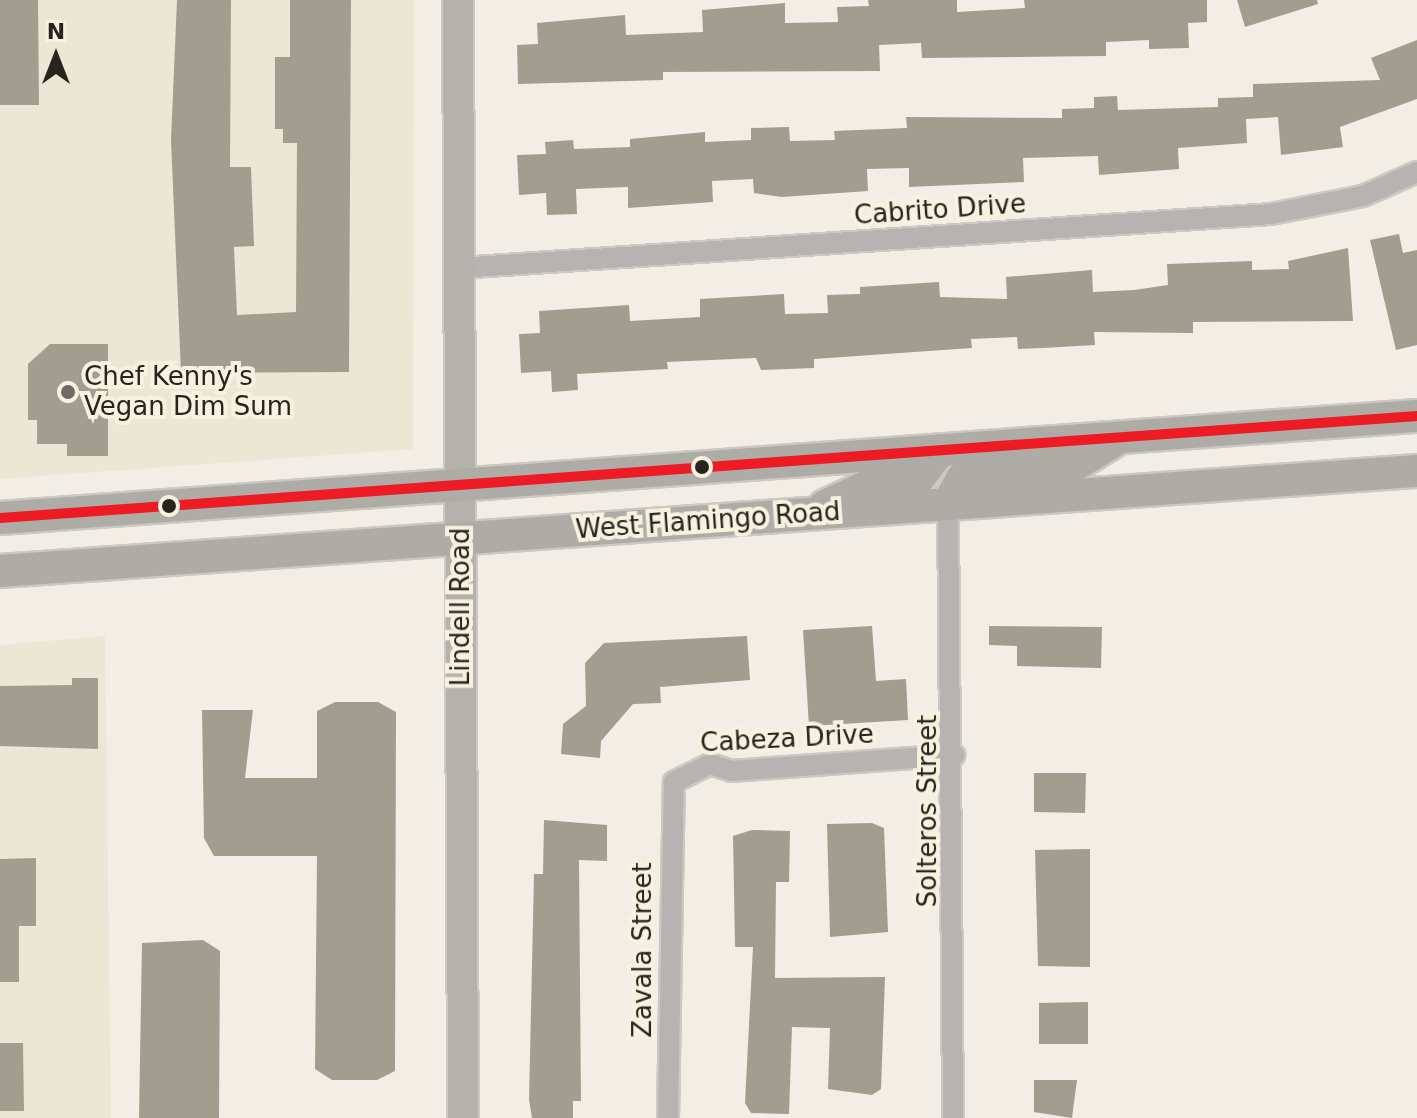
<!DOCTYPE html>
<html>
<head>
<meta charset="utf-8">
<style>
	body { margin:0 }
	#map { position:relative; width:1417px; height:1118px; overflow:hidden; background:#f2eee5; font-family:"DejaVu Sans",sans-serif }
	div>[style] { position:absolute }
	.built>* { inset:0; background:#ece6d4 }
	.building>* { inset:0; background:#a29d8f }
	.roads { filter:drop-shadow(2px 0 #cdc9c2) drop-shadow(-2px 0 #cdc9c2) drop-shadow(0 2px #cdc9c2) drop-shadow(0 -2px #cdc9c2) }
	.street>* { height:20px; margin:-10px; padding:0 10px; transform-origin:10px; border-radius:10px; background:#b6b4b0 }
	.secondary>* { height:30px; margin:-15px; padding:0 15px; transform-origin:15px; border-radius:15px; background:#b5b2ae }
	.primary>* { height:32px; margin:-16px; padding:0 16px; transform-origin:16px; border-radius:16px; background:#aeaca7 }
	.bus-1>* { height:10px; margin:-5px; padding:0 5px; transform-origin:5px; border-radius:5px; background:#ed1c24 }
	.dots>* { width:22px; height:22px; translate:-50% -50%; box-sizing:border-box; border:4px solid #f7f1e0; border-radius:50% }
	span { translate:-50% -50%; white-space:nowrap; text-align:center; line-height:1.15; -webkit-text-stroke:8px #f7f1e0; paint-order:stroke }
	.street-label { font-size:26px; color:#27241e }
	.poi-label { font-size:26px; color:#27241e }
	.left { translate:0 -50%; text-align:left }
	.north { position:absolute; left:16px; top:16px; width:80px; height:80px; -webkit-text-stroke:6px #f7f1e0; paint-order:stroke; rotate:0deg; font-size:22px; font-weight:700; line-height:32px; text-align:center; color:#27241e }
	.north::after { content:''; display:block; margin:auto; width:28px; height:36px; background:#27241e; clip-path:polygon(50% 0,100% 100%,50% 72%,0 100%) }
</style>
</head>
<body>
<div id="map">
	<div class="built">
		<div style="clip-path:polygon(0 0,414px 0,413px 449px,0 479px)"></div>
		<div style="clip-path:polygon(105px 636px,111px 1118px,0 1118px,0 645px)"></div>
	</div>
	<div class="building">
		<div style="clip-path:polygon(0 0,38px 0,39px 105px,0 105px)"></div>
		<div style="clip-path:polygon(177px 0,231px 0,230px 167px,251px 167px,254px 246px,234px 247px,237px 315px,296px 312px,297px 143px,283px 143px,283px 129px,275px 129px,275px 57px,290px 57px,290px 0,351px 0,349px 372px,181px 373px,171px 140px)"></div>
		<div style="clip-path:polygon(868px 0,957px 0,957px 12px,1025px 8px,1024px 0,1207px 0,1207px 22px,1188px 23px,1189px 48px,1149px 49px,1149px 40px,1106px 42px,1106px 56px,922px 58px,921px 43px,879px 45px,880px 71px,663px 72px,663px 80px,518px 84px,517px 45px,538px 44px,537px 23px,625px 15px,626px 35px,703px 32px,702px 10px,785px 3px,785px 23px,838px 22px,837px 7px,869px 6px)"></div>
		<div style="clip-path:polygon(1237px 0,1317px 0,1318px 4px,1245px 27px)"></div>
		<div style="clip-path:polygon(1417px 40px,1417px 99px,1340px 127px,1343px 147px,1281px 155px,1278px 117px,1246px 119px,1247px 143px,1178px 148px,1179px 169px,1099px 175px,1098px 156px,1023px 158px,1024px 182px,909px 187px,909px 168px,867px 169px,868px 191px,782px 197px,754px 193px,753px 179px,712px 181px,713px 202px,628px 208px,628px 187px,576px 189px,577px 214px,547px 215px,546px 193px,519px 195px,517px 155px,546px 154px,545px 142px,573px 140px,574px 149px,630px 147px,630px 139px,705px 132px,705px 142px,751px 140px,751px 128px,789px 127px,790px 141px,835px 140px,834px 131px,907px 128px,906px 117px,1062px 118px,1062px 109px,1094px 108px,1094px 97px,1117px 96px,1118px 110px,1218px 107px,1218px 98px,1253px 97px,1253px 84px,1380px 80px,1371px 58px)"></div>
		<div style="clip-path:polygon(1399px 234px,1403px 253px,1417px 250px,1417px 345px,1396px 350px,1370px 240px)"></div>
		<div style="clip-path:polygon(1348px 248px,1353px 321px,1193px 322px,1193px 333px,1094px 332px,1095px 345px,1043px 348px,1018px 349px,1017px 337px,971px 339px,972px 348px,814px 359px,814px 368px,761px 370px,756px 358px,667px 362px,668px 369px,577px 374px,578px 390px,552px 392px,551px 371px,521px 373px,519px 334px,540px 333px,539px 311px,629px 305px,630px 321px,700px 317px,700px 299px,784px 294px,785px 314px,828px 313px,827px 295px,860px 294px,860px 287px,939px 282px,940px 297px,1007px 299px,1006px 277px,1092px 270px,1093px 292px,1134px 290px,1168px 285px,1167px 264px,1252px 261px,1252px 270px,1289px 269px,1288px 261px)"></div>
		<div style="clip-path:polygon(50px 344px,108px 344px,108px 456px,67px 456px,67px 444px,37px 444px,37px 420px,28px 420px,28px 364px)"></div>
		<div style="clip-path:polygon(872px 626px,876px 681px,906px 679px,908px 720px,809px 726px,803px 630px)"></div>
		<div style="clip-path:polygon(989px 626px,1102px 627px,1101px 668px,1017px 666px,1017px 646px,989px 645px)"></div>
		<div style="clip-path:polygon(747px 636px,750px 680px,660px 687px,661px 703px,633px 704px,601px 741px,600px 758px,561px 754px,563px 724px,586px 706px,585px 663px,604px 643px)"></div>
		<div style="clip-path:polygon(72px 678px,98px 678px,98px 749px,0 746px,0 686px,72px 685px)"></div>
		<div style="clip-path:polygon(335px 702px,378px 702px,396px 712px,395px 1071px,377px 1080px,332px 1080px,315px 1069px,317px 856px,214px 856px,204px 838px,202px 710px,253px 710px,245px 778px,317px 778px,317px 711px)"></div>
		<div style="clip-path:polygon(1034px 773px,1086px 773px,1085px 813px,1034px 812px)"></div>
		<div style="clip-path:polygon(544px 820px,607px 825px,607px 861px,579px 860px,581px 1101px,573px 1101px,573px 1118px,532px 1118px,529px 1100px,534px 874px,543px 874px)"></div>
		<div style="clip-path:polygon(872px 823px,884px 828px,888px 932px,830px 937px,827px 824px)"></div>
		<div style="clip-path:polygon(752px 830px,790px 831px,789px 882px,776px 882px,775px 978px,885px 977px,881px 1089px,872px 1095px,828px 1089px,830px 1028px,792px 1027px,789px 1114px,751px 1113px,745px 1103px,753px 947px,735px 947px,733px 836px)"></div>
		<div style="clip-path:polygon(1090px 849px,1090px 967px,1038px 966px,1035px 850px)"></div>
		<div style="clip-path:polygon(36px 858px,36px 926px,19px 926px,19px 982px,0 982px,0 859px)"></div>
		<div style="clip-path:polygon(203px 940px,220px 951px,219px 1118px,139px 1118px,142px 943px)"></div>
		<div style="clip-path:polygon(1088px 1002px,1088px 1044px,1039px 1044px,1039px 1003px)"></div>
		<div style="clip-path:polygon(0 1043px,23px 1043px,24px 1111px,0 1111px)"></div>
		<div style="clip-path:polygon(1034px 1080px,1077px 1080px,1072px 1118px,1034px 1112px)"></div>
	</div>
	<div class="roads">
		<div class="street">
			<div style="left:459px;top:268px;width:814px;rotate:-3.8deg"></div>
			<div style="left:1271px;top:214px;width:94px;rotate:-11.1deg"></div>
			<div style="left:1363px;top:196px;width:59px;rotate:-24deg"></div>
			<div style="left:948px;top:504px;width:614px;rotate:89.53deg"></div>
			<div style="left:668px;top:1118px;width:336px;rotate:-89deg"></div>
			<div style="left:674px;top:782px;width:40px;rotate:-26.6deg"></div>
			<div style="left:710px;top:764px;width:22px;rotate:18deg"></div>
			<div style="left:731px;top:771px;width:224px;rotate:-4.1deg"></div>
		</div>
		<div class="secondary">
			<div style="left:458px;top:0;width:1118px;rotate:89.74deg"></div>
		</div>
		<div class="primary">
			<div style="left:948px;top:504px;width:29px;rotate:-61deg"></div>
			<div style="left:962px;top:479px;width:109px;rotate:-5.8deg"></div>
			<div style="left:1070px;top:468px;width:52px;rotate:-31.5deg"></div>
			<div style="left:825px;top:506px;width:50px;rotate:-25deg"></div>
			<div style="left:870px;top:485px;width:48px;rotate:-7.1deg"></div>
			<div style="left:918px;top:479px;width:36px;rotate:-53deg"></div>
			<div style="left:0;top:518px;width:1421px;rotate:-4.12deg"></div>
			<div style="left:0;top:571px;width:1421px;rotate:-4.04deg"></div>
		</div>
	</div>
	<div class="bus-1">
		<div style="left:0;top:518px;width:1421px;rotate:-4.12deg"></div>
	</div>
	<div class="dots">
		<div style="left:68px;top:392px;background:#6e6b64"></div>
		<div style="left:702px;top:467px;background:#27241e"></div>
		<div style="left:169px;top:506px;background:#27241e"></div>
	</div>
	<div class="street-label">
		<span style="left:940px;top:210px;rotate:-4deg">Cabrito Drive</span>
		<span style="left:708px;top:521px;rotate:-4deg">West Flamingo Road</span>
		<span style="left:461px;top:607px;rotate:-90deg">Lindell Road</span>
		<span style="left:787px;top:739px;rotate:-3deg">Cabeza Drive</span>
		<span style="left:928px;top:811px;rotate:-90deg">Solteros Street</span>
		<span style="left:643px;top:950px;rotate:-90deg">Zavala Street</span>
	</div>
	<div class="poi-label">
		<span class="left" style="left:84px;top:392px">Chef Kenny's<br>Vegan Dim Sum</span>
	</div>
	<div class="north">N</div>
</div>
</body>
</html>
